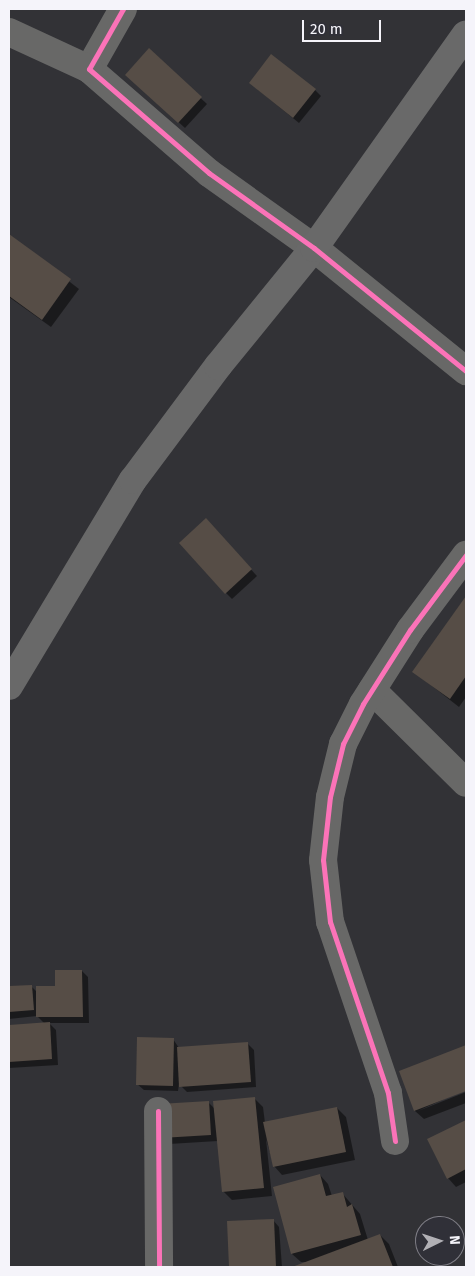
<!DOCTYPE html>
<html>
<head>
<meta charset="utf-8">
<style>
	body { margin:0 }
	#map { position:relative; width:475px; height:1276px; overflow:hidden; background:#323236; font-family:"Fira Sans",sans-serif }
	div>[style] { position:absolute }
	.shadow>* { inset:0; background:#0007 }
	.building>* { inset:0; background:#564d46 }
	.minor>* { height:28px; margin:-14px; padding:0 14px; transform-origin:14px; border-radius:14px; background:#686867 }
	.major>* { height:28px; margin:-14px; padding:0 14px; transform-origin:14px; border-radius:14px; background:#696969 }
	.cycleway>* { height:5px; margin:-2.5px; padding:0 2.5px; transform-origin:2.5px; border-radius:2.5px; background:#fb73b8 }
	span { translate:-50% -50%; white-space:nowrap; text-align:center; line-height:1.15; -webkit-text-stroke:4px #303038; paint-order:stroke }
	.frame { position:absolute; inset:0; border:10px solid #f5f4fa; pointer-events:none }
	.north { position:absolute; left:415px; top:1216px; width:50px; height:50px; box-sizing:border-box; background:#303038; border:1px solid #7f7e86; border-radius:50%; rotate:86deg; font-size:14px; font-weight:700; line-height:20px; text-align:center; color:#f5f4fa }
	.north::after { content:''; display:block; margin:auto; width:18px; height:22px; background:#b1b0b5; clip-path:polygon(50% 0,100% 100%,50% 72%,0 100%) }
	.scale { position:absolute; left:302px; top:20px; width:79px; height:22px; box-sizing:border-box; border:2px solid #f5f4fa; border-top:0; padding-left:6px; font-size:15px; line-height:18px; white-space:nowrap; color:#f5f4fa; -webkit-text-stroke:4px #303038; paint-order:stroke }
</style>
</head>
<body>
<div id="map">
	<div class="shadow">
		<div style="clip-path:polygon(149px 50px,207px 104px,185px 128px,133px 81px)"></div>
		<div style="clip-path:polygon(257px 89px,315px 90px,321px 96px,299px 123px)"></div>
		<div style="clip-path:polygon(9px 235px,79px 289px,51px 327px,9px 297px)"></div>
		<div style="clip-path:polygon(212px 526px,257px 576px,232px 599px,226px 593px)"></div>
		<div style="clip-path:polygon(466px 598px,466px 697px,459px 707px,414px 672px)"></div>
		<div style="clip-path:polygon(82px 971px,88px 977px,89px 1023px,49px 1023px,56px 1030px,58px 1065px,9px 1068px,9px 1026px,45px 1024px,37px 1016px,9px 1019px,9px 988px,31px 986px,37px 992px,57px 988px)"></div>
		<div style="clip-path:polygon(173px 1039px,179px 1048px,248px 1044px,254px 1050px,256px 1087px,187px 1092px,179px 1084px,178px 1091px,144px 1090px,137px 1084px)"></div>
		<div style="clip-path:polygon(466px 1046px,466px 1089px,418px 1111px,466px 1092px,466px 1103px,424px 1119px,415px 1111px,401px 1072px)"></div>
		<div style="clip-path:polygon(254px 1098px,263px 1107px,265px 1123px,337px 1108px,346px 1117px,355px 1160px,282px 1175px,274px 1166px,266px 1139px,272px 1196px,232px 1200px,223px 1191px,218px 1141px,169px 1144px,163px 1138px,208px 1102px,215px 1109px)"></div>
		<div style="clip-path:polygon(466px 1121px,466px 1182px,456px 1187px,448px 1178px,429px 1140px)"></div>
		<div style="clip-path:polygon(320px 1175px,328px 1184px,332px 1196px,342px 1193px,360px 1214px,368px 1240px,380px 1235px,389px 1244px,398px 1267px,295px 1267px,310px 1262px,301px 1262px,292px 1254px)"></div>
		<div style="clip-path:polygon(273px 1220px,279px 1227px,282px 1267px,231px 1267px,228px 1223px)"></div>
	</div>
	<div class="building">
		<div style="clip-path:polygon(149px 48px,202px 97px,178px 123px,125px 75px)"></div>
		<div style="clip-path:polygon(271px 54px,316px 89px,293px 118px,249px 83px)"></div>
		<div style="clip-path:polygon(9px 234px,71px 279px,42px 320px,9px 296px)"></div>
		<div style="clip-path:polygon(206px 518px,252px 569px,225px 594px,179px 543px)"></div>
		<div style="clip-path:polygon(466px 596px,466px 676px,450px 699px,412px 672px)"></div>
		<div style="clip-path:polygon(55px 970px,82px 970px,83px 1017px,36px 1017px,36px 986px,55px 986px)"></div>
		<div style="clip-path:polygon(32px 985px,34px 1010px,9px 1012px,9px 986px)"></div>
		<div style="clip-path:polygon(50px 1022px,52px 1059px,9px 1062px,9px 1025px)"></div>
		<div style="clip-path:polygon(137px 1037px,174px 1038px,173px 1086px,136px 1085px)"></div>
		<div style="clip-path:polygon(248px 1042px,251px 1082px,179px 1087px,177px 1047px)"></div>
		<div style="clip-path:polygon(466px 1045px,466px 1091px,414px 1111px,399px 1071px)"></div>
		<div style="clip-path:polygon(255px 1097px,264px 1188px,222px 1192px,213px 1101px)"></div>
		<div style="clip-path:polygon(209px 1101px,211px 1135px,161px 1138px,159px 1104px)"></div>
		<div style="clip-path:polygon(337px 1107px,346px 1152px,273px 1167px,263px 1122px)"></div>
		<div style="clip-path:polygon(466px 1120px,466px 1169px,447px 1179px,427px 1139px)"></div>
		<div style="clip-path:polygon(320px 1174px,326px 1196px,343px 1192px,347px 1207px,352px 1204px,361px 1235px,291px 1254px,273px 1187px)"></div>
		<div style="clip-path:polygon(274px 1219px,276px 1267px,229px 1267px,227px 1221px)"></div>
		<div style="clip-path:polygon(380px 1234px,393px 1267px,292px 1267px)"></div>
	</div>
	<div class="minor">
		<div style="left:123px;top:9px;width:69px;rotate:119.5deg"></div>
		<div style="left:89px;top:69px;width:159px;rotate:40.9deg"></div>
		<div style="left:209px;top:173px;width:129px;rotate:35.5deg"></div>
		<div style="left:314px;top:248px;width:196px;rotate:39deg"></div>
		<div style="left:9px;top:32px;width:88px;rotate:24.8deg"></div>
		<div style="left:372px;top:690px;width:132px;rotate:44.7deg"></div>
		<div style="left:158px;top:1111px;width:156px;rotate:89.6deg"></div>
		<div style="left:395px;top:1141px;width:49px;rotate:-98.3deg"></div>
		<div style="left:388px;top:1093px;width:181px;rotate:-108.7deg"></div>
		<div style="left:330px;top:922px;width:62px;rotate:-96.4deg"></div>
		<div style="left:323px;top:860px;width:63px;rotate:-83.7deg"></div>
		<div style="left:330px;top:797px;width:55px;rotate:-76.2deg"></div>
		<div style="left:343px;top:744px;width:45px;rotate:-63.4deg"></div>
		<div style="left:363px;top:704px;width:88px;rotate:-57.6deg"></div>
		<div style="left:410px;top:630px;width:94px;rotate:-53.3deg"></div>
	</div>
	<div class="major">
		<div style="left:9px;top:686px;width:240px;rotate:-59deg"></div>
		<div style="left:133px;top:480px;width:142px;rotate:-53.3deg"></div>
		<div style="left:218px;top:366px;width:152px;rotate:-50.9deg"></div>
		<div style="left:314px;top:248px;width:262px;rotate:-54.6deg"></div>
	</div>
	<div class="cycleway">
		<div style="left:123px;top:9px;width:69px;rotate:119.5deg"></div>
		<div style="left:89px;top:69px;width:159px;rotate:40.9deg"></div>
		<div style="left:209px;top:173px;width:129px;rotate:35.5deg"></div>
		<div style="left:314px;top:248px;width:196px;rotate:39deg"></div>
		<div style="left:158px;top:1111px;width:156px;rotate:89.6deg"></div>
		<div style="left:395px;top:1141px;width:49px;rotate:-98.3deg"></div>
		<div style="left:388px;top:1093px;width:181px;rotate:-108.7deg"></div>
		<div style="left:330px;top:922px;width:62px;rotate:-96.4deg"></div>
		<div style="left:323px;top:860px;width:63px;rotate:-83.7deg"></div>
		<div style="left:330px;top:797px;width:55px;rotate:-76.2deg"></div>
		<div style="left:343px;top:744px;width:45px;rotate:-63.4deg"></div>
		<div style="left:363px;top:704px;width:88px;rotate:-57.6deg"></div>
		<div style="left:410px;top:630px;width:94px;rotate:-53.3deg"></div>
	</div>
	<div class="frame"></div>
	<div class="north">N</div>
	<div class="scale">20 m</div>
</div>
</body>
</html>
